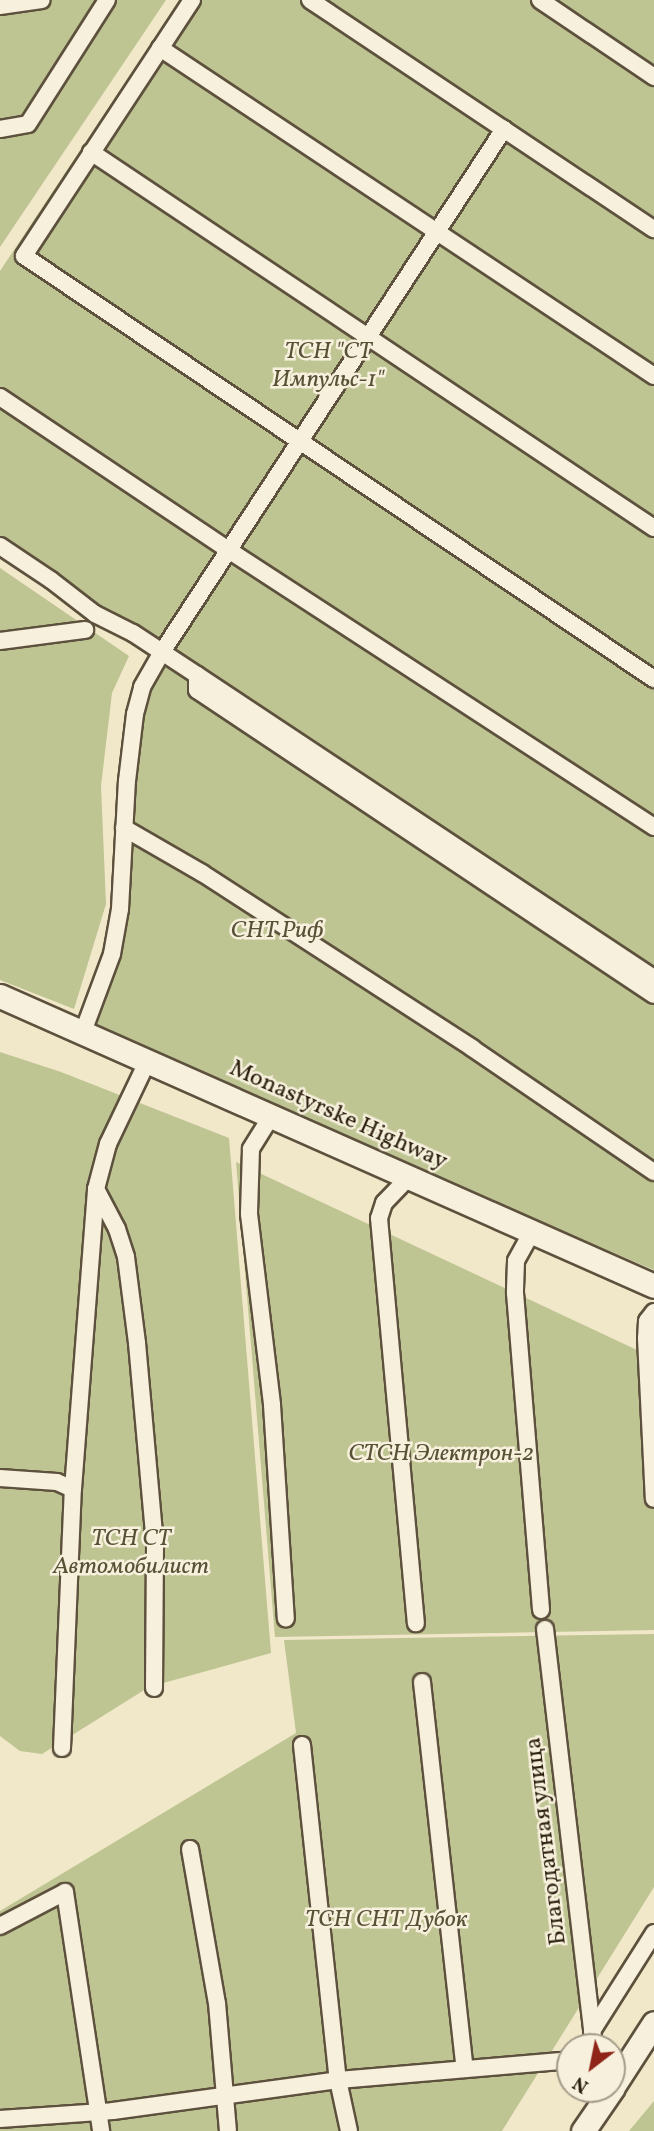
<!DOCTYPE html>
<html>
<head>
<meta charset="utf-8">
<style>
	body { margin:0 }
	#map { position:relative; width:654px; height:2131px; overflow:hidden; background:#f1e8c9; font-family:Vollkorn,serif }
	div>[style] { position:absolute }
	.green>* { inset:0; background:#bfc493 }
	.roads { filter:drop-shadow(2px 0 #5d513d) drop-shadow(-2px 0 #5d513d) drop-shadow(0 2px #5d513d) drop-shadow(0 -2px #5d513d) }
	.street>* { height:16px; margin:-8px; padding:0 8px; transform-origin:8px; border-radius:8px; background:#f6f0dc }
	.secondary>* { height:23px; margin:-11.5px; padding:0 11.5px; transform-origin:11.5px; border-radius:11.5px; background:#f6f0dc }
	span { translate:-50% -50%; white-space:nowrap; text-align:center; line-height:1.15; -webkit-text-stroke:5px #f6f0dc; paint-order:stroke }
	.park-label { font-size:24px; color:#585136; font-style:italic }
	.street-label { font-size:24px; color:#2c1f0e }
	.north { position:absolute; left:556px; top:2033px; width:70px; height:70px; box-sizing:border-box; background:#f6f0dc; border:2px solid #a59c8a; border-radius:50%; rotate:212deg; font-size:19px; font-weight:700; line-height:28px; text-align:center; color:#2c1f0e }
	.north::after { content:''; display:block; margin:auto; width:24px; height:32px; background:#8f2418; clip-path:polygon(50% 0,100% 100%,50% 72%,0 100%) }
</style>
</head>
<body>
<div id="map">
	<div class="green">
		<div style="clip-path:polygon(0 0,166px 0,0 247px)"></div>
		<div style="clip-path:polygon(180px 0,654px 0,654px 972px,0 554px,0 271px)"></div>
		<div style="clip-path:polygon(0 568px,129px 656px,112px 693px,101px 786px,106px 904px,74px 1009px,0 980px)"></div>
		<div style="clip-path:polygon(161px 658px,654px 987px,654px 1270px,94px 1030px,123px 860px,139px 694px)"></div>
		<div style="clip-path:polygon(0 1052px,61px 1072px,229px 1138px,271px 1653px,149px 1687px,42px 1754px,20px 1751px,0 1736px)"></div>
		<div style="clip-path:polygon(236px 1162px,654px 1358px,654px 1630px,275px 1637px)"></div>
		<div style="clip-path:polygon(654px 1634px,654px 1887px,502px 2131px,0 2131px,0 1911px,296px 1733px,284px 1640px)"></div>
		<div style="clip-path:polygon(654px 2101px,654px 2131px,629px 2131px)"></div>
	</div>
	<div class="roads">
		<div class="street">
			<div style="left:192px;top:0;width:306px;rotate:123.3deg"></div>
			<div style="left:24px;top:256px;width:759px;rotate:33.88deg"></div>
			<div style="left:310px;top:0;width:413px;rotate:33.7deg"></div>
			<div style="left:540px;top:0;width:138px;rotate:34deg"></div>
			<div style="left:0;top:6px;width:42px;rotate:-8.1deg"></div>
			<div style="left:160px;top:48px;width:593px;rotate:33.58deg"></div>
			<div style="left:0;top:129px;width:28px;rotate:-10deg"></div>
			<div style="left:28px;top:124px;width:147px;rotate:-57.5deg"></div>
			<div style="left:91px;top:152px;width:677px;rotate:33.74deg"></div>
			<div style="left:0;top:397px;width:277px;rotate:33.8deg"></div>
			<div style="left:230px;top:551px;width:506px;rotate:33.06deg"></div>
			<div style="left:0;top:546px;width:61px;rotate:33.7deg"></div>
			<div style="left:51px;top:580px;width:56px;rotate:37.7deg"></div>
			<div style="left:95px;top:614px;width:42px;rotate:26.6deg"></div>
			<div style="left:133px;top:633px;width:77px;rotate:33.3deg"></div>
			<div style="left:197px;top:675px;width:548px;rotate:33.55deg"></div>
			<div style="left:0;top:641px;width:86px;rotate:-7.4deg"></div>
			<div style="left:197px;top:675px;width:15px;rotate:90deg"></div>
			<div style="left:197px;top:690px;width:549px;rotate:33.72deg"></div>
			<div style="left:124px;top:828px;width:90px;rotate:30deg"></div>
			<div style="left:202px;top:873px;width:322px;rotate:32.9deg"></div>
			<div style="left:472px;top:1048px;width:220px;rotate:34.3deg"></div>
			<div style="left:83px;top:1032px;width:83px;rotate:-69.6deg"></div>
			<div style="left:112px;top:954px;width:46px;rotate:-79.9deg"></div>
			<div style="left:120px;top:909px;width:128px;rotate:-86.9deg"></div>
			<div style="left:127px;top:781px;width:67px;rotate:-83.2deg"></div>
			<div style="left:135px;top:714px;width:28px;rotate:-75deg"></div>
			<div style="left:142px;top:687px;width:40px;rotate:-60.3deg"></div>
			<div style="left:162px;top:652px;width:625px;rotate:-56.82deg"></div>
			<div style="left:272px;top:1115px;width:40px;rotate:122deg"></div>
			<div style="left:251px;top:1149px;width:65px;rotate:91.8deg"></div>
			<div style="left:249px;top:1214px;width:192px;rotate:83.1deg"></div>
			<div style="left:272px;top:1405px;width:214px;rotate:86.3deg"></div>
			<div style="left:410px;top:1176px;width:37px;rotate:134deg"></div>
			<div style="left:384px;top:1203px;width:16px;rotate:108deg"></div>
			<div style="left:379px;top:1218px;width:407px;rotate:84.8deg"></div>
			<div style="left:96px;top:1189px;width:45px;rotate:62.3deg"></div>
			<div style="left:117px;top:1229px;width:29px;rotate:72deg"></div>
			<div style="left:126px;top:1257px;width:87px;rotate:82.7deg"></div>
			<div style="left:137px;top:1343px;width:203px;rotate:84.9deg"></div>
			<div style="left:155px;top:1545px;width:143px;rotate:90.4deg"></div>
			<div style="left:533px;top:1230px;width:35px;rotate:119deg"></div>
			<div style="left:516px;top:1261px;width:32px;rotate:92deg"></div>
			<div style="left:515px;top:1293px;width:318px;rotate:85.3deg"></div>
			<div style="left:654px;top:1312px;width:11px;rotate:128deg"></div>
			<div style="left:647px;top:1321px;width:17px;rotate:93deg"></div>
			<div style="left:646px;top:1338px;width:161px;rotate:87.2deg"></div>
			<div style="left:0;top:1478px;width:57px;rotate:4deg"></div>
			<div style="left:57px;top:1482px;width:17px;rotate:24deg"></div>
			<div style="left:73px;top:1489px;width:301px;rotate:-85.6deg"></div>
			<div style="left:96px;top:1189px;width:47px;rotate:-75.1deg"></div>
			<div style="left:108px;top:1144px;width:93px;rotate:-64.5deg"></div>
			<div style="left:545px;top:1629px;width:421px;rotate:83.3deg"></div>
			<div style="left:422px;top:1682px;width:389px;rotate:83.7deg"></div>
			<div style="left:302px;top:1745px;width:337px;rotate:83.9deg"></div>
			<div style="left:338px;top:2080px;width:52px;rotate:77.8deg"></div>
			<div style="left:62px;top:1748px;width:259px;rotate:-87.6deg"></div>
			<div style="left:190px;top:1849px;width:156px;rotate:80.1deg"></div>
			<div style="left:217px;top:2003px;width:128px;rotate:85.1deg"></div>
			<div style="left:0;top:1926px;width:73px;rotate:-27.6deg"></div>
			<div style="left:65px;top:1892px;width:242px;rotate:81.4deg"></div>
			<div style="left:592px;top:2031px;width:116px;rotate:-57.7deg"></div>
			<div style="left:0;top:2119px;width:113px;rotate:-4deg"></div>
			<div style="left:113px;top:2111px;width:227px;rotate:-7.8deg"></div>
			<div style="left:338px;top:2080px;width:233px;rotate:-4.9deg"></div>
		</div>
		<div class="secondary">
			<div style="left:0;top:996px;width:715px;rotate:23.91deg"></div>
			<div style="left:612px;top:2088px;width:77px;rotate:-57.1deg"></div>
			<div style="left:583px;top:2131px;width:51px;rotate:-55.4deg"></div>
		</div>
	</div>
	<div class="park-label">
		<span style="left:328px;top:367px">ТСН "СТ<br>Импульс-1"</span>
		<span style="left:277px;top:932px">СНТ Риф</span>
		<span style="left:441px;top:1455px">СТСН Электрон-2</span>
		<span style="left:131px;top:1554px">ТСН СТ<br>Автомобилист</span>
		<span style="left:386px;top:1921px">ТСН СНТ Дубок</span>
	</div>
	<div class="street-label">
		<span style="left:338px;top:1116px;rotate:24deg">Monastyrske Highway</span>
		<span style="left:547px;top:1841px;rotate:-97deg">Благодатная улица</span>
	</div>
	<div class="north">N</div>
</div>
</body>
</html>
